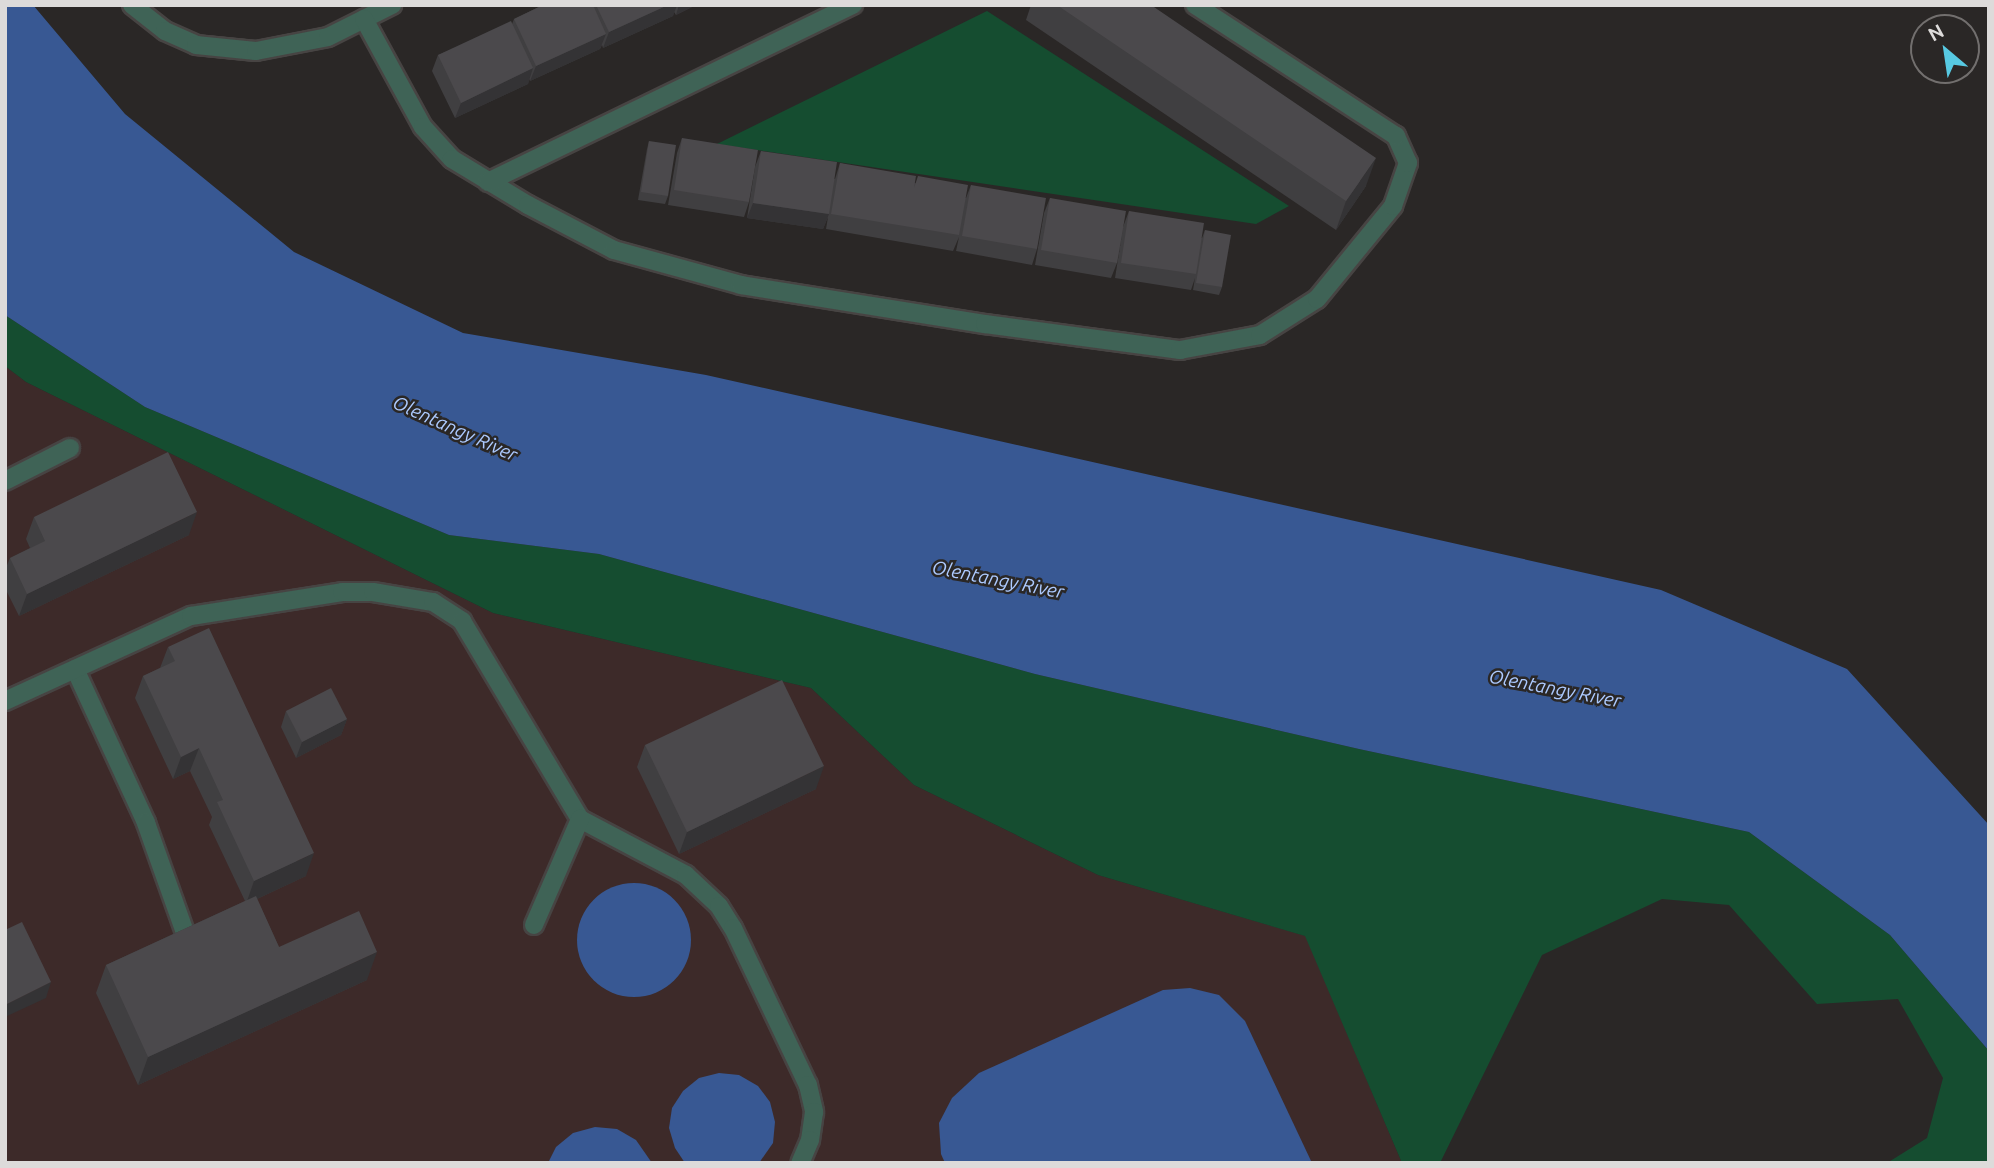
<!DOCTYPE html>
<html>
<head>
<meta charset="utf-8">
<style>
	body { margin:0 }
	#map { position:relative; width:1994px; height:1168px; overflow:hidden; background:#2a2726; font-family:Ubuntu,sans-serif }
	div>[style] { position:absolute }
	.industrial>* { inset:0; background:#3d2a29 }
	.green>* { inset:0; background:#154d30 }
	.water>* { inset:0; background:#385893 }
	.round { border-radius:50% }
	.roads { filter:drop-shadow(2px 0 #474443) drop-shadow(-2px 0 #474443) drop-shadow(0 2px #474443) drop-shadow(0 -2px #474443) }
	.minor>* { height:18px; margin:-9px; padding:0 9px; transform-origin:9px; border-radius:9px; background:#3f6356 }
	.wall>* { inset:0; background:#403f41 }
	.shaded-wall>* { inset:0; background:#343335 }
	.building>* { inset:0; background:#4b494c }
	span { translate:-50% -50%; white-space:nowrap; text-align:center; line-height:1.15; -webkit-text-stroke:5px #2a2726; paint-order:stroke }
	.water-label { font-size:19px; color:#adcaff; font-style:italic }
	.frame { position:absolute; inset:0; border:7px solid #dddbda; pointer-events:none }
	.north { position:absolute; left:1910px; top:14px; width:70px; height:70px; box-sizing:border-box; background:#2a2726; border:2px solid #726f6e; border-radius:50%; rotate:331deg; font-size:19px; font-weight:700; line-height:28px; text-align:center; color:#dddbda }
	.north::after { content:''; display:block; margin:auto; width:24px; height:32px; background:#57c9e2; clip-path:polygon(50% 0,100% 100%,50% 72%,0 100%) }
</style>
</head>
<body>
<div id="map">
	<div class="industrial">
		<div style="clip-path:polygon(5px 366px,26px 382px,493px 613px,811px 688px,914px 785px,1098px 875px,1306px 936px,1402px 1163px,5px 1163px)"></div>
	</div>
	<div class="green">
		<div style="clip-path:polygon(987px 11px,1289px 206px,1256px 224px,717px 144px)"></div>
		<div style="clip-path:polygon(5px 315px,145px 407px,449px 535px,599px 554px,1035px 674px,1359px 749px,1749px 832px,1890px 935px,1989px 1051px,1989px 1163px,1887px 1163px,1927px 1138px,1943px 1078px,1898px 999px,1817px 1004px,1729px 905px,1662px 899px,1542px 955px,1440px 1163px,1402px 1163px,1305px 936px,1098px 875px,914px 785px,811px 688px,493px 613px,26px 382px,5px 366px)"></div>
	</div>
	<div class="water">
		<div style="clip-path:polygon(5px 5px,33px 5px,125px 114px,294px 252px,463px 333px,706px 375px,1661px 590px,1847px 669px,1989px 825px,1989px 1051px,1890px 935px,1749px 832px,1359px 749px,1035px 674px,599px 554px,449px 535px,145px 407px,5px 315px)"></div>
		<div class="round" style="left:577px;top:883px;width:114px;height:114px"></div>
		<div style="clip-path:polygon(1190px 988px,1219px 995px,1245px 1021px,1312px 1163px,945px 1163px,941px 1154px,939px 1123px,952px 1098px,979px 1073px,1163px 990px)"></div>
		<div style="clip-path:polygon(719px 1073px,739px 1075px,758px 1086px,770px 1102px,775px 1122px,773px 1143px,759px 1163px,685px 1163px,675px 1148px,669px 1128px,672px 1108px,683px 1091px,699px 1078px)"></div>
		<div style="clip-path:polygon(595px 1127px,617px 1129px,636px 1140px,652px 1163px,548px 1163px,556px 1147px,573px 1133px)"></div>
	</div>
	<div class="roads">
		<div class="minor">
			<div style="left:132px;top:5px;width:42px;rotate:38.2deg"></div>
			<div style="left:165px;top:31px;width:34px;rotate:24deg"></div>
			<div style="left:196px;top:45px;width:60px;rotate:5.7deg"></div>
			<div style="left:256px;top:51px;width:73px;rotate:-11deg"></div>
			<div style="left:328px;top:37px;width:72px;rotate:-26.6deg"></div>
			<div style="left:364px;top:19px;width:123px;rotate:61.4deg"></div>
			<div style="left:423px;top:127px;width:43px;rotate:47.8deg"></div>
			<div style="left:452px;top:159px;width:89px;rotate:31.2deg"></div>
			<div style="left:528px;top:205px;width:97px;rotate:27.6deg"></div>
			<div style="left:614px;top:250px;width:132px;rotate:15.4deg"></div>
			<div style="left:741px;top:285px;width:247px;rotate:9.1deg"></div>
			<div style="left:985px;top:324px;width:197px;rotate:7.6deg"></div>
			<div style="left:1180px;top:350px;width:81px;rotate:-10.6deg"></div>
			<div style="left:1260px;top:335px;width:67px;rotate:-32.3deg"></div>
			<div style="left:1317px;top:299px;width:120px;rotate:-50.7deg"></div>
			<div style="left:1393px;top:206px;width:46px;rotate:-70.8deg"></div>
			<div style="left:1408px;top:163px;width:30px;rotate:-114deg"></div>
			<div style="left:1396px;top:136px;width:240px;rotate:-146.9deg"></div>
			<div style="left:488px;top:182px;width:406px;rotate:-25.9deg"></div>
			<div style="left:5px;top:481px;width:73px;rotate:-26.9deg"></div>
			<div style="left:75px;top:669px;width:170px;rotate:65.2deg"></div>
			<div style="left:146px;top:823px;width:114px;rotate:70.4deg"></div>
			<div style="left:5px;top:701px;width:205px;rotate:-24.6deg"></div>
			<div style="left:191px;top:616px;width:153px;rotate:-9deg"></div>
			<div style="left:342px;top:592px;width:31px"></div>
			<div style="left:373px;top:592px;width:61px;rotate:9.5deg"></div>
			<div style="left:433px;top:602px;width:35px;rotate:33deg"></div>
			<div style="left:462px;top:621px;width:230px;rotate:59.2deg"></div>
			<div style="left:580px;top:819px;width:120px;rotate:27.8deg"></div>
			<div style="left:686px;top:875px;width:45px;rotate:43.2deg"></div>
			<div style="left:719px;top:906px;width:26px;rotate:58deg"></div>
			<div style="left:733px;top:928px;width:174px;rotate:64.5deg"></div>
			<div style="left:808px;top:1085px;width:28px;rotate:77deg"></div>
			<div style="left:814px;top:1112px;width:28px;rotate:98deg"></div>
			<div style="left:810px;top:1140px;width:25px;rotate:113deg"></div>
			<div style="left:534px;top:925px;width:116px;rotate:-66.5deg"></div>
		</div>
	</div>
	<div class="wall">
		<div style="clip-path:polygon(543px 5px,696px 5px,676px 15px,674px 12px,673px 16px,603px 48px,602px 45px,600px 49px,530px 81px,529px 79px,528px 84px,455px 118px,432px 71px,438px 55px,512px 24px,514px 19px)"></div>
		<div style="clip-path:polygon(1031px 5px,1151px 5px,1366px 186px,1336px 230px,1026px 20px)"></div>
		<div style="clip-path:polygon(682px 138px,749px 202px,744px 217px,668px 205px,677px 153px)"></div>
		<div style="clip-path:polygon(649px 141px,668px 196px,665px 204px,638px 200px,647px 149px)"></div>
		<div style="clip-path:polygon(761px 151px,835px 179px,840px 163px,915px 183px,966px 198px,971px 185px,1037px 249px,1032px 265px,956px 251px,959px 237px,953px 251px,826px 229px,828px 217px,823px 229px,747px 218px,755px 167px)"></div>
		<div style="clip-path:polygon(1050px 198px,1123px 227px,1129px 211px,1202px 238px,1205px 230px,1222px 287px,1219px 295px,1193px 290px,1195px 278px,1191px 290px,1115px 278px,1123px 228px,1117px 263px,1111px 278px,1035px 265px,1044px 213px)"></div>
		<div style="clip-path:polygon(34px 517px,189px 535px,19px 616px,5px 588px,5px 570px,10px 558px,30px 548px,26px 539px)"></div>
		<div style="clip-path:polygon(168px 647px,306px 876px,257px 899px,279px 947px,367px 980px,138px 1085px,96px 993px,106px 965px,245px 901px,209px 825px,212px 817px,190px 771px,173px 779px,135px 698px,143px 676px,160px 668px)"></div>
		<div style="clip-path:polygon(286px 711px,347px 719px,341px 735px,296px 758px,281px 727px)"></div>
		<div style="clip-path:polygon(645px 745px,816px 789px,679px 854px,637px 767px)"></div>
	</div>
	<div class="shaded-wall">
		<div style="clip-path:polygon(668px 5px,677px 5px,673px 16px,603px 48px,609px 32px)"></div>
		<div style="clip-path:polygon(679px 5px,696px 5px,676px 15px)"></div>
		<div style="clip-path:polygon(606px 34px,600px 49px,530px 81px,536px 66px)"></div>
		<div style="clip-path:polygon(533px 68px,528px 84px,455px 118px,461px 103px)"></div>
		<div style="clip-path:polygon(1376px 158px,1366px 186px,1336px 230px,1346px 201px)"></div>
		<div style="clip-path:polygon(753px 203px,829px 214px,823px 229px,747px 218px)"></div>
		<div style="clip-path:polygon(197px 512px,189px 535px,19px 616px,27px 594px)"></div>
		<div style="clip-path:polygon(347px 719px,341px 735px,296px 758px,302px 742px)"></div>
		<div style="clip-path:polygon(199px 748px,190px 771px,173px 779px,181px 757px)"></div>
		<div style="clip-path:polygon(824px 766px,816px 789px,679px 854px,687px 832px)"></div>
		<div style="clip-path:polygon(314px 853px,306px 876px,246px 904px,254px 881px)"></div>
		<div style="clip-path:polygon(377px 952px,367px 980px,138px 1085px,148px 1057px)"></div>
		<div style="clip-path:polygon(51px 982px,46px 998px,5px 1017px,5px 1005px)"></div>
	</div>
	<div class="building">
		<div style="clip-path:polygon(543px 5px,593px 5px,606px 34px,536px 66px,514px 19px)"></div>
		<div style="clip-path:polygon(596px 5px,668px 5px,609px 32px)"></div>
		<div style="clip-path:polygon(1057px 5px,1151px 5px,1376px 158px,1346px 201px)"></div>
		<div style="clip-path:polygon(511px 21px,533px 68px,461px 103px,438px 55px)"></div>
		<div style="clip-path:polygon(682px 138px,758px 150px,749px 202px,674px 190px)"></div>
		<div style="clip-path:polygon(649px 141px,676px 145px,668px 196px,641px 192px)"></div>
		<div style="clip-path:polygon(761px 151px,837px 162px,829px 214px,753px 203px)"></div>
		<div style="clip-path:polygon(840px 163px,916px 176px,914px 188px,918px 176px,968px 185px,959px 235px,831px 214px)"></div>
		<div style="clip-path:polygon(971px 185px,1046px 198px,1037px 249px,962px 236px)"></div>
		<div style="clip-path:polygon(1050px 198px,1126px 211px,1117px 263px,1041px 250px)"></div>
		<div style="clip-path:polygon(1129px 211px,1204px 223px,1196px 274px,1121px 263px)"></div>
		<div style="clip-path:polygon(1205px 230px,1231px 235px,1222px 287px,1196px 283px)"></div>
		<div style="clip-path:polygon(168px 452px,197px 512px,27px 594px,10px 558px,45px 541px,34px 517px)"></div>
		<div style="clip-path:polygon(209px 628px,314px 853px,254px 881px,217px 802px,223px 800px,199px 748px,181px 757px,143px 676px,175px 661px,168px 647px)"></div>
		<div style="clip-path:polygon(782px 680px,824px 766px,687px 832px,645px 745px)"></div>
		<div style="clip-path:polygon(331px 688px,347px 719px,302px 742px,286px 711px)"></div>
		<div style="clip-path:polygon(256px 896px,279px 947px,359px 911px,377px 952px,148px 1057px,106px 965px)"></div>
		<div style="clip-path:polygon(22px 922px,51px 982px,5px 1005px,5px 930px)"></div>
	</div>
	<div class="water-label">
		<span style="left:455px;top:429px;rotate:24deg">Olentangy River</span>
		<span style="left:998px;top:580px;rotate:11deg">Olentangy River</span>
		<span style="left:1555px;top:689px;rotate:11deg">Olentangy River</span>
	</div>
	<div class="frame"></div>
	<div class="north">N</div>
</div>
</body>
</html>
